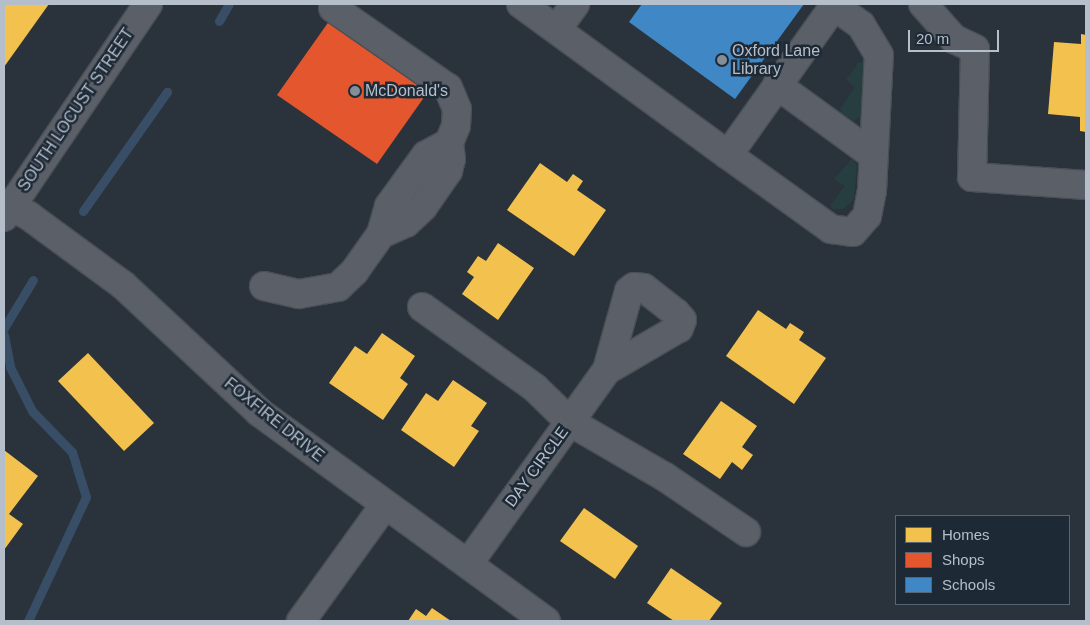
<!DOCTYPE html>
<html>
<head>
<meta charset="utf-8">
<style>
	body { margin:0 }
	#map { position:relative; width:1090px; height:625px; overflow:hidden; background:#2a333b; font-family:Helvetica,sans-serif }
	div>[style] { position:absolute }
	.green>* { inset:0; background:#273e41 }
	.homes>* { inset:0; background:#f2c14e }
	.shops>* { inset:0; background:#e4572e }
	.schools>* { inset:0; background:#3f88c5 }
	.stream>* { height:9px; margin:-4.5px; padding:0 4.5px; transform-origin:4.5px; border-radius:4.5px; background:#384e66 }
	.roads { filter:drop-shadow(1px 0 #494f55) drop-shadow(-1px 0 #494f55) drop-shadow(0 1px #494f55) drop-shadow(0 -1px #494f55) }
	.minor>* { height:28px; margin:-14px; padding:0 14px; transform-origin:14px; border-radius:14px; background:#5b6068 }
	.dots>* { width:14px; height:14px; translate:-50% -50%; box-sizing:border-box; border:2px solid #1e2936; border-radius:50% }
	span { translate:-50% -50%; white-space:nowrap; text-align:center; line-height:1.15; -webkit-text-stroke:5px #1e2936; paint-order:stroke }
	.poi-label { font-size:16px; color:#b5bfcb }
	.left { translate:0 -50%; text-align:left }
	.street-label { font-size:16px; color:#b5bfcb }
	.frame { position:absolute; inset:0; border:5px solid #b5bfcb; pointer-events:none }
	.legend { position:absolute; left:895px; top:515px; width:175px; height:90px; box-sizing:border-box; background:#1e2936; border:1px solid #5a6572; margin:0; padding:6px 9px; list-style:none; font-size:15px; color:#b5bfcb }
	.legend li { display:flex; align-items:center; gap:10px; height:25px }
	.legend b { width:25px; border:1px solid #5a6572 }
	.scale { position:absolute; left:908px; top:30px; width:91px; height:22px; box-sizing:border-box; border:2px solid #b5bfcb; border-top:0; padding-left:6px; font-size:15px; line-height:18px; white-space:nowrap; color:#b5bfcb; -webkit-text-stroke:4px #1e2936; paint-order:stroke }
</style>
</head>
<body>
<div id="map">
	<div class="green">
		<div style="clip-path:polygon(859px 62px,865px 63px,861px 116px,854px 121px,841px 113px,840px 109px,855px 87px,846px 80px)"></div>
		<div style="clip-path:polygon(852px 159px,857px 165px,854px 199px,843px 209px,832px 209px,831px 205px,845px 186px,834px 179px)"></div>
	</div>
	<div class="homes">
		<div style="clip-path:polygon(4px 4px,49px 4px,4px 67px)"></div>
		<div style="clip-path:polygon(1081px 34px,1086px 35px,1086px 132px,1080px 131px,1080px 117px,1048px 114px,1054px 42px,1081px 44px)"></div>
		<div style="clip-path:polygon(540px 163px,567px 182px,573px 174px,583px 181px,577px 190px,606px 210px,574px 256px,507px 210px)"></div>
		<div style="clip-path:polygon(498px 243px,534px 268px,498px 320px,462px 294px,474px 277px,467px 272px,478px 256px,486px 261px)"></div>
		<div style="clip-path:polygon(758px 310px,786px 329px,790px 323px,804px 332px,799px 340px,826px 358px,794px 404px,726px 356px)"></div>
		<div style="clip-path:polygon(382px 333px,415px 356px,400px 378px,408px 384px,383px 420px,329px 383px,355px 346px,367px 354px)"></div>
		<div style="clip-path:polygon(88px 353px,154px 423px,124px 451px,58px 381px)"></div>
		<div style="clip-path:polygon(453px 380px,487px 403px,471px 426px,479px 431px,454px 467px,401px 430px,426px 393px,438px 401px)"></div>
		<div style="clip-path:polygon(721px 401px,757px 426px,742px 447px,753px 455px,742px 470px,732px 462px,720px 479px,683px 454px)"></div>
		<div style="clip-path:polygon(4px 450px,38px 476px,9px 514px,23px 524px,4px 550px)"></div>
		<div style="clip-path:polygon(584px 508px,638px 546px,615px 579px,560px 541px)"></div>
		<div style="clip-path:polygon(671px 568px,722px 603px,709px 621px,674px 621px,647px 603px)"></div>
		<div style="clip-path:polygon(432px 608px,451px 621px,408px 621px,416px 609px,426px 616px)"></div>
	</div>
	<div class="shops">
		<div style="clip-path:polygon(332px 17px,432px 86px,377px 164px,277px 95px)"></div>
	</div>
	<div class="schools">
		<div style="clip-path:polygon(642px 4px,804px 4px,735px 99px,629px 22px)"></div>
	</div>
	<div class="stream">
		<div style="left:219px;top:21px;width:20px;rotate:-60deg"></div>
		<div style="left:83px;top:211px;width:146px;rotate:-54.8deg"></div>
		<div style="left:4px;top:328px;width:56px;rotate:-58.9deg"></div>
		<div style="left:4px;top:335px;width:33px;rotate:79deg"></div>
		<div style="left:10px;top:367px;width:49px;rotate:63.4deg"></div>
		<div style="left:32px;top:411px;width:57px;rotate:45.7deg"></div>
		<div style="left:72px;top:452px;width:47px;rotate:72.7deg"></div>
		<div style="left:86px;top:497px;width:137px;rotate:115.1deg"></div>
	</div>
	<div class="roads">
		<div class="minor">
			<div style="left:521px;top:4px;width:256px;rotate:36.1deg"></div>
			<div style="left:728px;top:155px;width:127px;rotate:35.7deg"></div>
			<div style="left:831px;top:229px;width:22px;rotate:8deg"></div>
			<div style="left:853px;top:232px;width:21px;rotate:-49deg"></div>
			<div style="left:867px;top:216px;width:25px;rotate:-79deg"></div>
			<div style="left:872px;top:191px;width:136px;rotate:-87.1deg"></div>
			<div style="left:879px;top:55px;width:35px;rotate:-121deg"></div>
			<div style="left:861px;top:25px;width:33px;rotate:-145deg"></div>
			<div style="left:834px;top:6px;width:183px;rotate:125.4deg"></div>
			<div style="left:923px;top:4px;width:47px;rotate:48.5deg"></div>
			<div style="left:954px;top:39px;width:23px;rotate:25deg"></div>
			<div style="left:975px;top:49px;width:128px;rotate:91.3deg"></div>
			<div style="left:972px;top:177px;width:114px;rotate:4deg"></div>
			<div style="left:557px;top:29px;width:31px;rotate:-54deg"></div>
			<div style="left:777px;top:85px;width:119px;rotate:36.1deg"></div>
			<div style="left:4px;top:203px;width:28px;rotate:27deg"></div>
			<div style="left:29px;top:216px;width:117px;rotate:36.3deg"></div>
			<div style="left:123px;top:285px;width:186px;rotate:43deg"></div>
			<div style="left:259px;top:412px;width:355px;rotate:36.1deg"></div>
			<div style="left:4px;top:217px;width:257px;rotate:-55.9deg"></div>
			<div style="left:381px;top:234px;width:27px;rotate:-24deg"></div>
			<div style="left:406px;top:223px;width:23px;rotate:-43deg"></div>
			<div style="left:423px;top:207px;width:44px;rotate:-55.2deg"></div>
			<div style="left:448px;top:171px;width:12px;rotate:-76deg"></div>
			<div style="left:451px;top:159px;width:16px;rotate:-97deg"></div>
			<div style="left:264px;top:286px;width:36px;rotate:13deg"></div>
			<div style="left:299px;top:294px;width:40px;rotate:-10deg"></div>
			<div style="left:338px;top:287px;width:22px;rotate:-43deg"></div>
			<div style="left:354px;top:272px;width:47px;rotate:-54.6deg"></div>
			<div style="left:381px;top:234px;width:29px;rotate:-74deg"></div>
			<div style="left:389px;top:206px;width:63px;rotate:-54deg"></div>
			<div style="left:426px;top:155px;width:26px;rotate:-28deg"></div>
			<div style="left:449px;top:143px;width:18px;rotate:-68deg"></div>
			<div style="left:456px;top:126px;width:17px;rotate:-87deg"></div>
			<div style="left:457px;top:109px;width:23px;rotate:-113deg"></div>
			<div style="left:448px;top:88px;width:140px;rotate:-145.2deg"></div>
			<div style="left:634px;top:287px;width:10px;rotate:6deg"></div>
			<div style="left:644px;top:288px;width:41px;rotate:38deg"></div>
			<div style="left:676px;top:313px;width:9px;rotate:49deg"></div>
			<div style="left:682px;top:320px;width:9px;rotate:111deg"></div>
			<div style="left:679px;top:328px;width:83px;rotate:149.7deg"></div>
			<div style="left:607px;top:370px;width:82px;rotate:-74.4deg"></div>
			<div style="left:629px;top:291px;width:6px;rotate:-39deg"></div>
			<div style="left:422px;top:307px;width:139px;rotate:35.6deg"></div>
			<div style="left:535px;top:388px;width:49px;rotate:44.2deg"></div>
			<div style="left:570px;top:422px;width:110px;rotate:30.1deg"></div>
			<div style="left:665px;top:477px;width:98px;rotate:34.2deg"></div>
			<div style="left:468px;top:564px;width:239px;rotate:-54.4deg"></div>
			<div style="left:301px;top:621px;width:142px;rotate:-54.2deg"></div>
		</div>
	</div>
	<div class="dots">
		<div style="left:722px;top:60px;background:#848e99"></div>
		<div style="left:355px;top:91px;background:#848e99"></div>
	</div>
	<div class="poi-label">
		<span class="left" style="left:732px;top:60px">Oxford Lane<br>Library</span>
		<span class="left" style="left:365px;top:91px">McDonald's</span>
	</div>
	<div class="street-label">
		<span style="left:76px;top:110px;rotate:-56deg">SOUTH LOCUST STREET</span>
		<span style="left:274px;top:420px;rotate:39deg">FOXFIRE DRIVE</span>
		<span style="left:537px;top:467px;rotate:-54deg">DAY CIRCLE</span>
	</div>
	<div class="frame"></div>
	<ul class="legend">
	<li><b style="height:14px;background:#f2c14e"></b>Homes</li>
	<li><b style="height:14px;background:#e4572e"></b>Shops</li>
	<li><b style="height:14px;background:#3f88c5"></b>Schools</li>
	</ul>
	<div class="scale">20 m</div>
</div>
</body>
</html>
